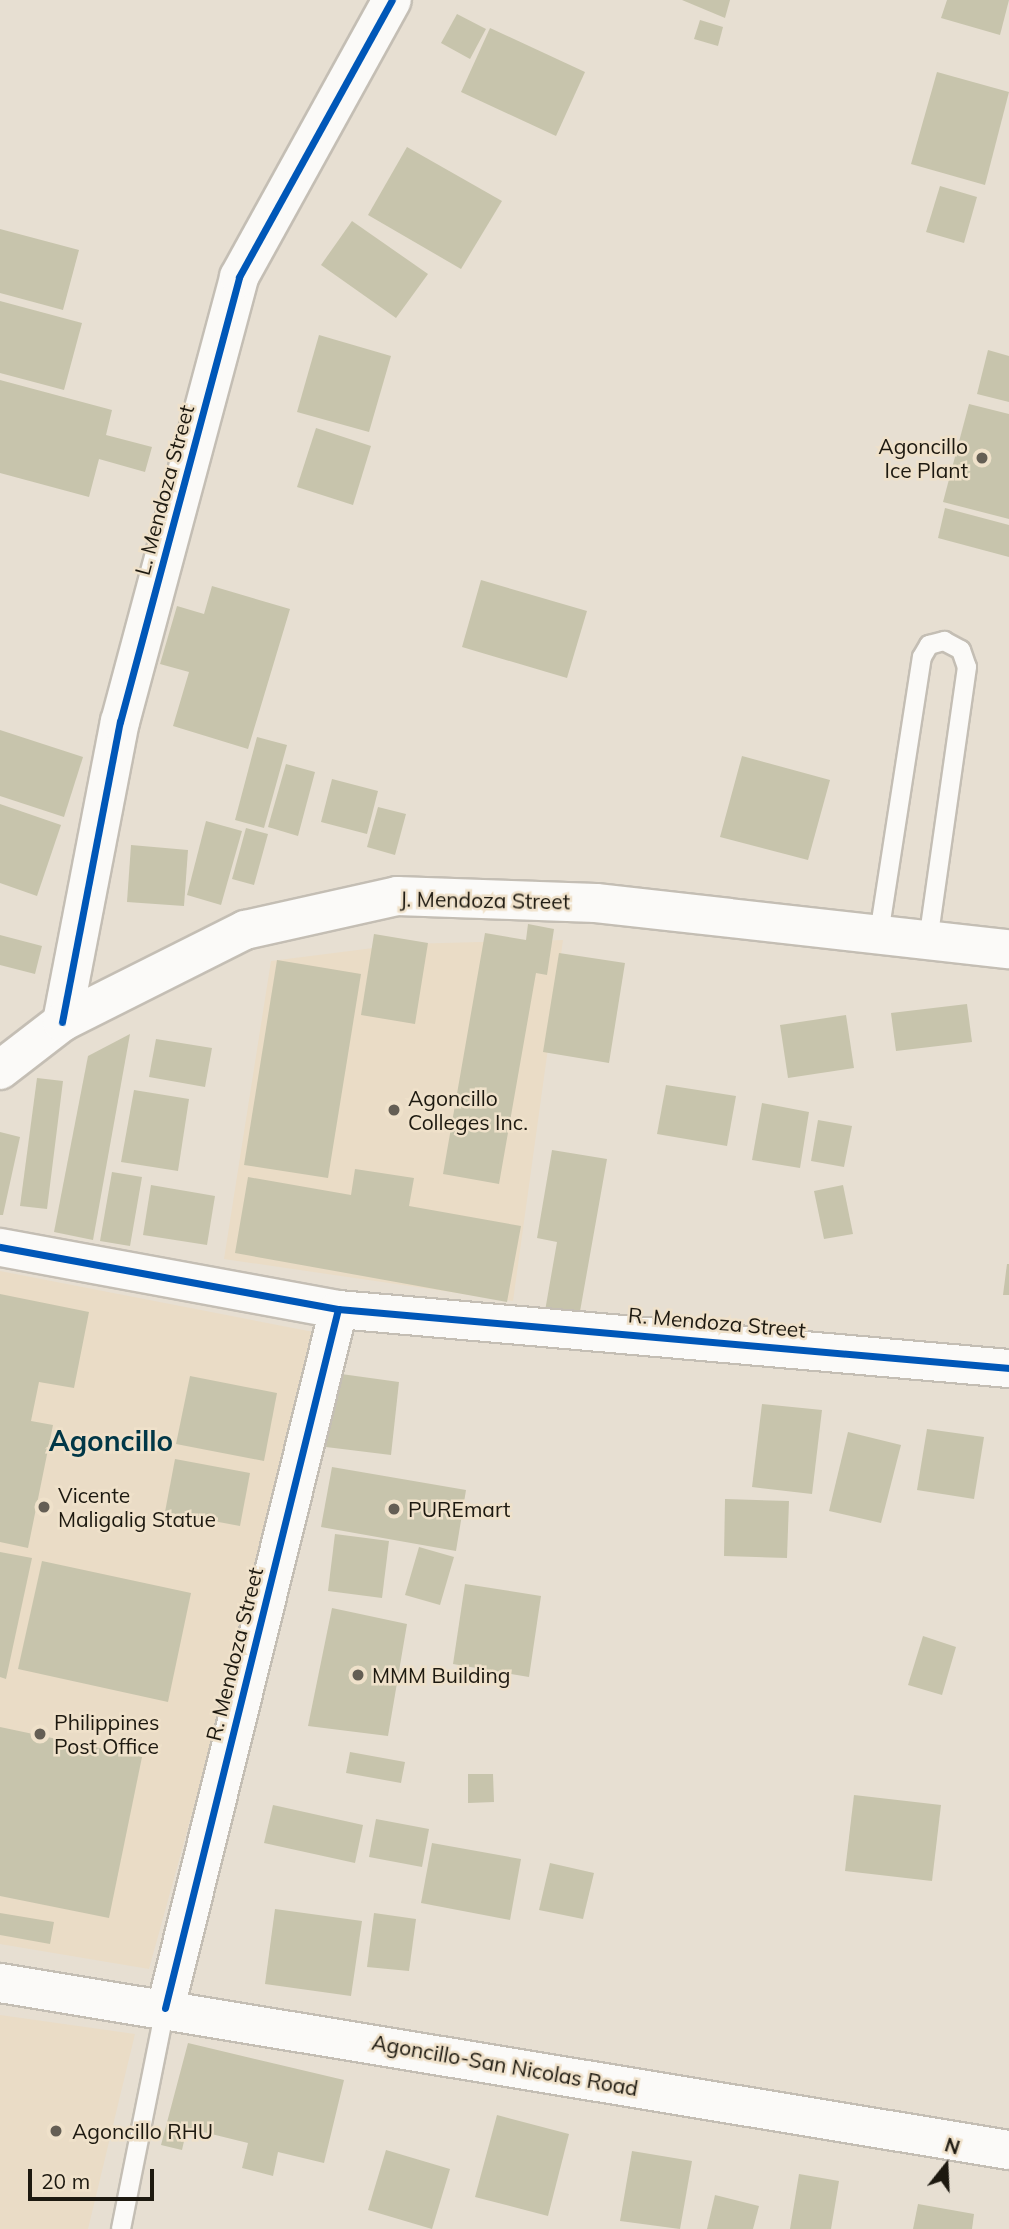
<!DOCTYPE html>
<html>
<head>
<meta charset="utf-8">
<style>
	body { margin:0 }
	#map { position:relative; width:1009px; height:2229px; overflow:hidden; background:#e7dfd2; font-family:Mulish,sans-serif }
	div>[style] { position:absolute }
	.built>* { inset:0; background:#eadcc6 }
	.building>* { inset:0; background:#c7c4ac }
	.roads { filter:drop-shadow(2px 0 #c4beb4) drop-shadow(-2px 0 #c4beb4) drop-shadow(0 2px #c4beb4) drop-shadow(0 -2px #c4beb4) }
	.service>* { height:18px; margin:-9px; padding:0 9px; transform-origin:9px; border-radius:9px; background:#fbfaf8 }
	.minor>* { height:37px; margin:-18.5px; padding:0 18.5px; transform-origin:18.5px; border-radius:18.5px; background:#fbfaf8 }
	.tertiary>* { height:38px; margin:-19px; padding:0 19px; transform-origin:19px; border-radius:19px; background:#fbfaf8 }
	.secondary>* { height:38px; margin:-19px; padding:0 19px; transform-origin:19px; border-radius:19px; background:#fbfaf8 }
	.cycleway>* { height:7px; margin:-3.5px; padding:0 3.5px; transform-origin:3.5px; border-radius:3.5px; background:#0057b8 }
	.dots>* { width:19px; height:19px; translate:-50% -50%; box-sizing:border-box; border:4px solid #efe1ca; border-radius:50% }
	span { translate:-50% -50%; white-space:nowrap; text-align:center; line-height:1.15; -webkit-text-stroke:5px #efe1ca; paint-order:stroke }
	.poi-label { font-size:21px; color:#1d1910 }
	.right { translate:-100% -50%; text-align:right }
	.left { translate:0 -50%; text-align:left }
	.street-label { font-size:21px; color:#1d1910 }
	.district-label { font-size:28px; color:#003747; font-weight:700 }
	.north { position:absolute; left:911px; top:2131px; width:70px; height:70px; -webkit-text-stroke:5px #efe1ca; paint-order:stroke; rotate:18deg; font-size:19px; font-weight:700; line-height:28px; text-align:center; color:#1d1910 }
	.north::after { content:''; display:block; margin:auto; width:24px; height:32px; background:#1d1910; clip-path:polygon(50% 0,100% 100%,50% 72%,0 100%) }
	.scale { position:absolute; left:28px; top:2169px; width:126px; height:32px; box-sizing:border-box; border:4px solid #1d1910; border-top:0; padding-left:9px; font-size:21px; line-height:24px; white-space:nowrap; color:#1d1910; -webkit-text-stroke:5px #efe1ca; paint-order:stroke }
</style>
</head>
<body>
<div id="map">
	<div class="built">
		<div style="clip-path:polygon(563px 940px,513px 1301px,224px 1259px,271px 961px,405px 944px)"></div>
		<div style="clip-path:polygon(0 1271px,324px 1334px,149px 1969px,0 1944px)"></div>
		<div style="clip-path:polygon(0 2015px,135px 2034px,88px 2229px,0 2229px)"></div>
	</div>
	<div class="building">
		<div style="clip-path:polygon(682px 0,730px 0,725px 18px)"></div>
		<div style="clip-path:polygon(947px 0,1009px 0,1000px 35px,941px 18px)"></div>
		<div style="clip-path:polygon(457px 14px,486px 29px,470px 59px,441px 43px)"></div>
		<div style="clip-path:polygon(700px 20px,723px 27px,718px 46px,694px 39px)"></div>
		<div style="clip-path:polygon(490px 28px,585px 72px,556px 136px,461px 92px)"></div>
		<div style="clip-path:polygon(937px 72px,1009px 92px,985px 185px,911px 164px)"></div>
		<div style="clip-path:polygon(407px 147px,502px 201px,461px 269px,368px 215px)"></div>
		<div style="clip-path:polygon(940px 186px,977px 197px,964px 243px,926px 232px)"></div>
		<div style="clip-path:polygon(352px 221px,428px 274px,396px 318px,321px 265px)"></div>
		<div style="clip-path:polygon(0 229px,79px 250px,63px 310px,0 293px)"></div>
		<div style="clip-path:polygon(0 301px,82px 323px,64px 390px,0 373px)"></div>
		<div style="clip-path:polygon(319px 335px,391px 356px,369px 432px,297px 412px)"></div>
		<div style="clip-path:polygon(988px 350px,1009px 356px,1009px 402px,977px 394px)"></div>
		<div style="clip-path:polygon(0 380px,112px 410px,106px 435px,152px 447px,145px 472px,99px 459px,89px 497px,0 473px)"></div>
		<div style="clip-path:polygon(969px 404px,1009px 414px,1009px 519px,943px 502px)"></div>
		<div style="clip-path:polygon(316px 428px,371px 446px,353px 505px,297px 487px)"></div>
		<div style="clip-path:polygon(945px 508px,1009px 525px,1009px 557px,938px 538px)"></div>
		<div style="clip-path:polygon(481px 580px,587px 611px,567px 678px,462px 647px)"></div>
		<div style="clip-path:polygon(212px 586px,290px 609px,248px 749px,173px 726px,189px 672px,160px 664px,177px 606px,204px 614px)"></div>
		<div style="clip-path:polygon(0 730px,83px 757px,64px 817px,0 796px)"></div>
		<div style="clip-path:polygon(257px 737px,287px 745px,264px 828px,235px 820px)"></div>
		<div style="clip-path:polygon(742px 756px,830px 780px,808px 860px,720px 837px)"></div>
		<div style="clip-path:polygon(286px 764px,315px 772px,298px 836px,268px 827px)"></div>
		<div style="clip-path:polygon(332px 779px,378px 791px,367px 834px,321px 822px)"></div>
		<div style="clip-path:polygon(0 804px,61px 825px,37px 896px,0 883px)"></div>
		<div style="clip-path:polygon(378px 807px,406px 814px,395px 855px,367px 847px)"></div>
		<div style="clip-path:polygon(206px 821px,242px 831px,221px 905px,187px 895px)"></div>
		<div style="clip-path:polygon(246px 828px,268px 834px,254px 885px,232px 879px)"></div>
		<div style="clip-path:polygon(131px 845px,188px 850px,184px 906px,127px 902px)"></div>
		<div style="clip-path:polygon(528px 924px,554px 929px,547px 975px,536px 973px,499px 1184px,443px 1174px,485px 933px,526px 940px)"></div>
		<div style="clip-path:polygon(374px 934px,428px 943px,415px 1024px,361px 1015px)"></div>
		<div style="clip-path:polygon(0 935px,42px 946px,35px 974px,0 965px)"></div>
		<div style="clip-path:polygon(559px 953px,625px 963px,609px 1063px,543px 1052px)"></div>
		<div style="clip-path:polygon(277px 960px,361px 974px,328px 1178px,244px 1165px)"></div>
		<div style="clip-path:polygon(967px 1004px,972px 1042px,896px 1051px,891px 1013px)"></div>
		<div style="clip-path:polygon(846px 1015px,854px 1068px,788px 1078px,780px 1025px)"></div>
		<div style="clip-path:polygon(130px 1034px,93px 1240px,54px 1232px,88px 1056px)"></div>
		<div style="clip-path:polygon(156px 1039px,212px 1048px,205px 1087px,149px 1077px)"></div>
		<div style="clip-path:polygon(37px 1078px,63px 1081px,47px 1209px,20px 1206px)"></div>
		<div style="clip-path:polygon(666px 1085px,736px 1096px,727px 1146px,657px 1134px)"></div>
		<div style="clip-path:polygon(134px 1090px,189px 1099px,178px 1171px,121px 1162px)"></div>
		<div style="clip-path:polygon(762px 1103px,809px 1112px,800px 1168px,752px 1160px)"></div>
		<div style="clip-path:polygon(818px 1120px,852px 1126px,844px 1167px,811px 1161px)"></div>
		<div style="clip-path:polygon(0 1132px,20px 1137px,3px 1215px,0 1215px)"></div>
		<div style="clip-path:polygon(552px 1150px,607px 1159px,579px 1317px,545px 1311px,557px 1242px,537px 1238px)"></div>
		<div style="clip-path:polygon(355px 1169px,414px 1178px,409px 1206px,521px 1226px,507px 1302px,235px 1253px,248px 1177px,351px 1195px)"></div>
		<div style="clip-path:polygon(112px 1172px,142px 1177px,130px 1246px,100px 1241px)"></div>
		<div style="clip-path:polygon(151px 1185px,215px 1196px,207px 1245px,143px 1235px)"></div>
		<div style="clip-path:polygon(843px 1185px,853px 1234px,824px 1239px,814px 1191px)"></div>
		<div style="clip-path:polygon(1007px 1264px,1009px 1264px,1009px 1295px,1003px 1295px)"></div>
		<div style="clip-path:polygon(0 1294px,89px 1312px,74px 1388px,39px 1382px,31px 1421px,53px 1425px,28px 1548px,0 1542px)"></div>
		<div style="clip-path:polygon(334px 1373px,399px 1382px,391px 1455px,326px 1447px)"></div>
		<div style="clip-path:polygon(190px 1376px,277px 1393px,264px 1461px,176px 1444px)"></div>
		<div style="clip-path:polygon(762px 1404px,822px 1410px,812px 1494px,752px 1487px)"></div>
		<div style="clip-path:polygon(927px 1429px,984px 1437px,974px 1499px,917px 1490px)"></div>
		<div style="clip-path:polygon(848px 1432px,901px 1445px,881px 1523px,829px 1511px)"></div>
		<div style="clip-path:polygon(175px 1459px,250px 1473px,240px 1526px,165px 1512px)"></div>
		<div style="clip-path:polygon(332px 1467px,466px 1490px,456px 1551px,321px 1527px)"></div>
		<div style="clip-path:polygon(725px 1499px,789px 1501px,787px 1558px,724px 1556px)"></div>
		<div style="clip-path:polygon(335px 1534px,389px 1541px,382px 1598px,328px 1591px)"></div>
		<div style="clip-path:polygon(419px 1547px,454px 1557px,440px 1605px,405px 1595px)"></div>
		<div style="clip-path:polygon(0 1552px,32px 1558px,6px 1679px,0 1677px)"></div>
		<div style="clip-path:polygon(42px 1561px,191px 1593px,168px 1702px,18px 1669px)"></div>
		<div style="clip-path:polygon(465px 1584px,541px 1596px,529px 1677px,453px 1664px)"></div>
		<div style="clip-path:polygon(332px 1608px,407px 1624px,388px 1736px,308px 1726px)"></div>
		<div style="clip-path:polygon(923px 1636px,956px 1647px,942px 1695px,908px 1685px)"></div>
		<div style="clip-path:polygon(0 1727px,142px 1757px,109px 1918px,0 1896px)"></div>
		<div style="clip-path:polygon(350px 1752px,405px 1762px,401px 1783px,346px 1773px)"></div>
		<div style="clip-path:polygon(468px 1774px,493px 1774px,494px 1802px,468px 1803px)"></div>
		<div style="clip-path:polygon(854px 1795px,941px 1805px,932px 1881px,845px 1871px)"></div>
		<div style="clip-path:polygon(273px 1805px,363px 1825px,355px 1863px,264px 1843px)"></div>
		<div style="clip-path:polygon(376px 1819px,429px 1829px,422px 1867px,369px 1857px)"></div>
		<div style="clip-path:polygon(432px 1843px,521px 1859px,510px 1920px,421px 1903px)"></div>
		<div style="clip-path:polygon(550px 1863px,594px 1873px,583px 1919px,539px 1910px)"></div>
		<div style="clip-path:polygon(275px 1909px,362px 1921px,351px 1996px,265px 1984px)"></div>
		<div style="clip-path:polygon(0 1913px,54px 1922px,50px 1944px,0 1935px)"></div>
		<div style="clip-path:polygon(374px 1913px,416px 1919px,409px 1971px,367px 1967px)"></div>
		<div style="clip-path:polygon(188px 2043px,344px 2080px,324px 2163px,278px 2152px,273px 2176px,242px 2168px,248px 2143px,187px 2128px,182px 2150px,161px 2145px)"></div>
		<div style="clip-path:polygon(497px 2115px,569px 2134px,548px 2216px,475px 2197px)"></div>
		<div style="clip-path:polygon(386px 2150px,450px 2169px,432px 2229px,368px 2210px)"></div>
		<div style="clip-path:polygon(632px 2151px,692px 2161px,680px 2229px,620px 2221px)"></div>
		<div style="clip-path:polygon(799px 2174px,839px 2181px,831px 2229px,790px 2229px)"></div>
		<div style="clip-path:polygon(715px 2195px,759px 2206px,753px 2229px,707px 2229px)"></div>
		<div style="clip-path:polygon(918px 2204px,974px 2214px,972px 2229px,913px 2229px)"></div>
	</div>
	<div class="roads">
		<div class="service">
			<div style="left:879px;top:934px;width:280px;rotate:-81.2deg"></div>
			<div style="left:922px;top:657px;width:14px;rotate:-60deg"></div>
			<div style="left:929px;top:645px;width:16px;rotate:-15deg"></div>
			<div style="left:944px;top:641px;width:19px;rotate:28deg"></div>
			<div style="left:961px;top:650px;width:18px;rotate:71deg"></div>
			<div style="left:967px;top:667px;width:276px;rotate:98.1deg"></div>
			<div style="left:121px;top:2229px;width:225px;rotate:-78.7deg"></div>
		</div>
		<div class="minor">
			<div style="left:0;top:1247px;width:344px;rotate:10.4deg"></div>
			<div style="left:338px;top:1309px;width:674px;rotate:5.03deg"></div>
			<div style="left:165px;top:2008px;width:720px;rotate:-76.1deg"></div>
		</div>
		<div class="tertiary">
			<div style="left:62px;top:1022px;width:306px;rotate:-79.1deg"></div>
			<div style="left:120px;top:722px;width:461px;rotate:-75deg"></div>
			<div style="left:239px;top:277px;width:316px;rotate:-61.1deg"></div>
		</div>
		<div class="secondary">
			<div style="left:0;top:1070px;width:78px;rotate:-37.7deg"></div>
			<div style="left:62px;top:1022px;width:205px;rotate:-26.7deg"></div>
			<div style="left:245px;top:930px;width:156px;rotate:-12.6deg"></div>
			<div style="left:397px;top:896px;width:199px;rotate:2deg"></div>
			<div style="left:596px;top:903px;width:416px;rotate:6.4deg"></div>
			<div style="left:0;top:1983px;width:1023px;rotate:9.4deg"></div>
		</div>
	</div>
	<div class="cycleway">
		<div style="left:62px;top:1022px;width:306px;rotate:-79.1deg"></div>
		<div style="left:120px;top:722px;width:461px;rotate:-75deg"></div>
		<div style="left:239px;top:277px;width:316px;rotate:-61.1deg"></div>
		<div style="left:0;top:1247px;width:344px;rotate:10.4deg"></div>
		<div style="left:338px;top:1309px;width:674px;rotate:5.03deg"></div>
		<div style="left:165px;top:2008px;width:720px;rotate:-76.1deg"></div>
	</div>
	<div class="dots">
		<div style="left:982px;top:458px;background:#645e54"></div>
		<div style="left:394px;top:1110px;background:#645e54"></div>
		<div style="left:44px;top:1507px;background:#645e54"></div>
		<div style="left:394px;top:1509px;background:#645e54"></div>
		<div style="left:358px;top:1675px;background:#645e54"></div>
		<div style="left:40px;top:1734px;background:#645e54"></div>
		<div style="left:56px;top:2131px;background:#645e54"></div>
	</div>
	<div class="poi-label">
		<span class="right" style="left:968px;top:458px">Agoncillo<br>Ice Plant</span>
		<span class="left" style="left:408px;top:1110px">Agoncillo<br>Colleges Inc.</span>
		<span class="left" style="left:58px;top:1507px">Vicente<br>Maligalig Statue</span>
		<span class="left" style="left:408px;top:1509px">PUREmart</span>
		<span class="left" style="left:372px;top:1675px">MMM Building</span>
		<span class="left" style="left:54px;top:1734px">Philippines<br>Post Office</span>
		<span class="left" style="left:72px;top:2131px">Agoncillo RHU</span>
	</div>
	<div class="street-label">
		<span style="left:164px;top:490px;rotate:-75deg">L. Mendoza Street</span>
		<span style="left:485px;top:900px;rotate:1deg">J. Mendoza Street</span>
		<span style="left:717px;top:1322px;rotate:5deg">R. Mendoza Street</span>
		<span style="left:234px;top:1654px;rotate:-76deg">R. Mendoza Street</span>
		<span style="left:505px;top:2065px;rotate:10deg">Agoncillo-San Nicolas Road</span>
	</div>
	<div class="district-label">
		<span style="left:111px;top:1441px">Agoncillo</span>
	</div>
	<div class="north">N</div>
	<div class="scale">20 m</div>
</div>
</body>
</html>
